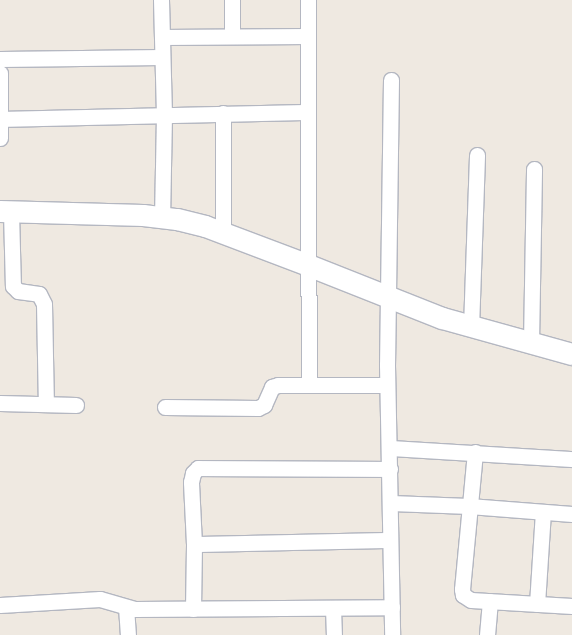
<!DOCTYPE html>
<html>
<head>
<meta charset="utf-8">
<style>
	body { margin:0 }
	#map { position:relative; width:572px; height:635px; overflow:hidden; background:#efe9e1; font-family:Figtree,sans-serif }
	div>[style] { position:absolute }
	.roads { filter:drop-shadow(1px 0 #b4b7c1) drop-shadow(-1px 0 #b4b7c1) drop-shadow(0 1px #b4b7c1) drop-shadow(0 -1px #b4b7c1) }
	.street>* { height:15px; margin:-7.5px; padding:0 7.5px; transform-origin:7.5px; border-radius:7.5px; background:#fff }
	.secondary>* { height:21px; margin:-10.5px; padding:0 10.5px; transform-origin:10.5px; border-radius:10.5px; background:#fff }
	span { translate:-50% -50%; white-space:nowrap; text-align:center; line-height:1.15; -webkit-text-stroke:4px #fff; paint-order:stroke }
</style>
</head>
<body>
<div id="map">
	<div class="roads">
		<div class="street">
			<div style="left:161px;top:0;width:115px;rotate:88.5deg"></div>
			<div style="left:164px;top:115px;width:101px;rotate:91.1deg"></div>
			<div style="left:232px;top:0;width:36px;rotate:90deg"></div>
			<div style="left:308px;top:0;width:384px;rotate:89.9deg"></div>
			<div style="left:162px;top:37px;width:146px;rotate:-0.4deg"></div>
			<div style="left:0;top:59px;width:162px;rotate:-0.7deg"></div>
			<div style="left:0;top:73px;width:65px;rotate:90deg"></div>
			<div style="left:391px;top:80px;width:285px;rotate:90.8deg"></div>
			<div style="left:387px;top:365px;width:270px;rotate:88.9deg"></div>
			<div style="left:0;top:119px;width:308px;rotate:-1.3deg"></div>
			<div style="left:11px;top:212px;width:74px;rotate:88.5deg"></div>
			<div style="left:13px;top:286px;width:7px;rotate:45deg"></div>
			<div style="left:18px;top:291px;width:21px;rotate:8deg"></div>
			<div style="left:39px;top:294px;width:11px;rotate:63deg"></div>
			<div style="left:44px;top:304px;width:100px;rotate:88.9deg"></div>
			<div style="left:223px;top:233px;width:120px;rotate:-90deg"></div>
			<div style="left:471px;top:328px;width:173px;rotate:-88deg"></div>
			<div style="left:531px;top:343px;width:174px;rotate:-89deg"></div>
			<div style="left:0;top:403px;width:76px;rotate:1.5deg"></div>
			<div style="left:165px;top:407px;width:93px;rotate:0.6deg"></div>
			<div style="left:258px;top:408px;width:7px;rotate:-27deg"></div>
			<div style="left:264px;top:405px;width:20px;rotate:-66deg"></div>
			<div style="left:272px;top:387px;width:6px;rotate:-18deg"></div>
			<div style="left:278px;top:385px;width:109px"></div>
			<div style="left:390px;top:448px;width:182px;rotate:3.5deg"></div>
			<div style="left:475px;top:452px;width:138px;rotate:95.4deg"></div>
			<div style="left:462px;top:589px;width:6px;rotate:81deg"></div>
			<div style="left:463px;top:595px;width:9px;rotate:32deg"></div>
			<div style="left:471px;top:600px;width:101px;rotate:3.4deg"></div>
			<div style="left:391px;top:503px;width:78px;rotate:2.2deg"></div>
			<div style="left:469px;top:506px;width:103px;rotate:4.4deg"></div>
			<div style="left:194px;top:544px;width:196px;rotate:-1.2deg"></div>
			<div style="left:537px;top:604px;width:92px;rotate:-86.3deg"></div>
			<div style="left:0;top:605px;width:100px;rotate:-3.4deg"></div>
			<div style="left:100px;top:599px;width:36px;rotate:16deg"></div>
			<div style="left:135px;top:609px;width:257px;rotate:-0.4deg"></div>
			<div style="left:126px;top:607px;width:28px;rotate:86deg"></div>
			<div style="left:333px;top:608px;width:27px;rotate:88deg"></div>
			<div style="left:193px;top:609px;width:65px;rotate:-89.1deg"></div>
			<div style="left:194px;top:544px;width:62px;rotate:-92.8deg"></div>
			<div style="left:191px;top:482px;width:9px;rotate:-77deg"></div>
			<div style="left:193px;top:473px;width:7px;rotate:-45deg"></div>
			<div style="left:198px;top:468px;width:192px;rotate:0.3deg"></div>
			<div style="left:487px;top:635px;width:34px;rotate:-85deg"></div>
		</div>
		<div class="secondary">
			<div style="left:0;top:211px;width:143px;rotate:1.6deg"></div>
			<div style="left:143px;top:215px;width:34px;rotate:7deg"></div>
			<div style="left:177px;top:219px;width:29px;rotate:14deg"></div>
			<div style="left:205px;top:226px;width:110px;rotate:20.7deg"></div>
			<div style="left:308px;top:265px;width:144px;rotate:21.6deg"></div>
			<div style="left:442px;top:318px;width:135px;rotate:15.5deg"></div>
		</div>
	</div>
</div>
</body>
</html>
